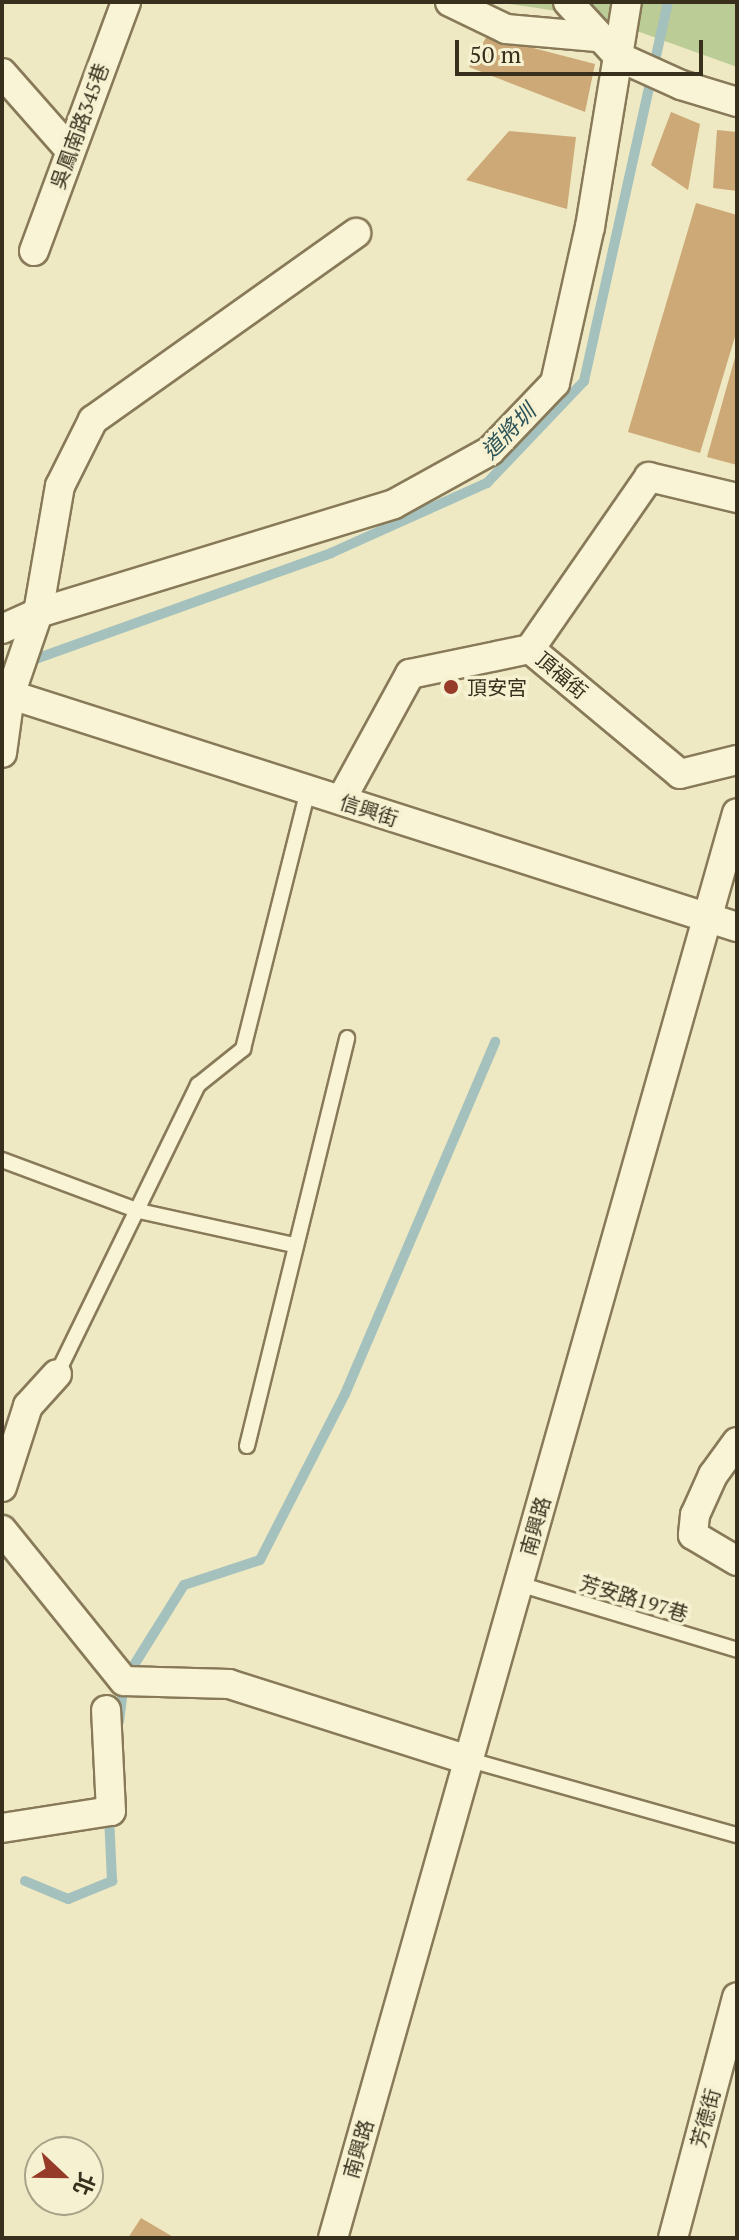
<!DOCTYPE html>
<html>
<head>
<meta charset="utf-8">
<style>
	body { margin:0 }
	#map { position:relative; width:739px; height:2240px; overflow:hidden; background:#eee9c2; font-family:"PT Serif","Noto Sans TC",serif }
	div>[style] { position:absolute }
	.green>* { inset:0; background:#bccc96 }
	.stream>* { height:10px; margin:-5px; padding:0 5px; transform-origin:5px; border-radius:5px; background:#a4c1bd }
	.building>* { inset:0; background:#cca977 }
	.roads { filter:drop-shadow(2px 0 #887a59) drop-shadow(-2px 0 #887a59) drop-shadow(0 2px #887a59) drop-shadow(0 -2px #887a59) }
	.lane>* { height:14px; margin:-7px; padding:0 7px; transform-origin:7px; border-radius:7px; background:#f9f4d5 }
	.street>* { height:28px; margin:-14px; padding:0 14px; transform-origin:14px; border-radius:14px; background:#f9f4d5 }
	.dots>* { width:22px; height:22px; translate:-50% -50%; box-sizing:border-box; border:4px solid #f5f1d1; border-radius:50% }
	span { translate:-50% -50%; white-space:nowrap; text-align:center; line-height:1.15; -webkit-text-stroke:7px #f5f1d1; paint-order:stroke }
	.street-label { font-size:20px; color:#382f1d }
	.poi-label { font-size:20px; color:#382f1d }
	.left { translate:0 -50%; text-align:left }
	.water-label { font-size:22px; color:#2c5357; font-style:italic }
	.frame { position:absolute; inset:0; border:4px solid #382f1d; pointer-events:none }
	.north { position:absolute; left:24px; top:2136px; width:80px; height:80px; box-sizing:border-box; background:#f5f1d1; border:2px solid #a9a389; border-radius:50%; rotate:112deg; font-size:22px; font-weight:700; line-height:32px; text-align:center; color:#382f1d }
	.north::after { content:''; display:block; margin:auto; width:28px; height:36px; background:#973b29; clip-path:polygon(50% 0,100% 100%,50% 72%,0 100%) }
	.scale { position:absolute; left:455px; top:40px; width:248px; height:36px; box-sizing:border-box; border:4px solid #382f1d; border-top:0; padding-left:10px; font-size:24px; line-height:28px; white-space:nowrap; color:#382f1d; -webkit-text-stroke:6px #f5f1d1; paint-order:stroke }
</style>
</head>
<body>
<div id="map">
	<div class="green">
		<div style="clip-path:polygon(497px 2px,737px 2px,737px 67px,598px 17px)"></div>
	</div>
	<div class="stream">
		<div style="left:2px;top:671px;width:350px;rotate:-19.7deg"></div>
		<div style="left:331px;top:553px;width:171px;rotate:-24.2deg"></div>
		<div style="left:487px;top:483px;width:141px;rotate:-46.4deg"></div>
		<div style="left:584px;top:381px;width:388px;rotate:-77.5deg"></div>
		<div style="left:119px;top:1722px;width:41px;rotate:-83deg"></div>
		<div style="left:124px;top:1681px;width:113px;rotate:-58deg"></div>
		<div style="left:184px;top:1585px;width:80px;rotate:-18.2deg"></div>
		<div style="left:260px;top:1560px;width:186px;rotate:-62.9deg"></div>
		<div style="left:345px;top:1394px;width:383px;rotate:-66.9deg"></div>
		<div style="left:25px;top:1881px;width:47px;rotate:22.7deg"></div>
		<div style="left:68px;top:1899px;width:48px;rotate:-22.2deg"></div>
		<div style="left:112px;top:1881px;width:67px;rotate:-92.6deg"></div>
	</div>
	<div class="building">
		<div style="clip-path:polygon(487px 36px,595px 64px,585px 112px,469px 67px)"></div>
		<div style="clip-path:polygon(671px 112px,700px 124px,688px 190px,651px 165px)"></div>
		<div style="clip-path:polygon(717px 130px,737px 132px,737px 191px,713px 188px)"></div>
		<div style="clip-path:polygon(509px 131px,576px 137px,567px 209px,466px 180px)"></div>
		<div style="clip-path:polygon(696px 203px,737px 215px,737px 330px,700px 453px,628px 432px)"></div>
		<div style="clip-path:polygon(736px 354px,737px 354px,737px 465px,707px 457px)"></div>
		<div style="clip-path:polygon(141px 2218px,175px 2238px,128px 2238px)"></div>
	</div>
	<div class="roads">
		<div class="lane">
			<div style="left:2px;top:1160px;width:146px;rotate:20.4deg"></div>
			<div style="left:139px;top:1211px;width:158px;rotate:12.4deg"></div>
			<div style="left:57px;top:1374px;width:322px;rotate:-64deg"></div>
			<div style="left:198px;top:1085px;width:58px;rotate:-38.7deg"></div>
			<div style="left:243px;top:1049px;width:266px;rotate:-75.9deg"></div>
			<div style="left:247px;top:1446px;width:420px;rotate:-76.2deg"></div>
			<div style="left:519px;top:1584px;width:228px;rotate:16.8deg"></div>
			<div style="left:466px;top:1759px;width:281px;rotate:15.7deg"></div>
		</div>
		<div class="street">
			<div style="left:450px;top:2px;width:62px;rotate:25.7deg"></div>
			<div style="left:506px;top:29px;width:91px;rotate:5deg"></div>
			<div style="left:568px;top:2px;width:75px;rotate:47.2deg"></div>
			<div style="left:619px;top:57px;width:68px;rotate:24.3deg"></div>
			<div style="left:681px;top:85px;width:59px;rotate:16.9deg"></div>
			<div style="left:2px;top:73px;width:101px;rotate:48.6deg"></div>
			<div style="left:34px;top:251px;width:265px;rotate:-69.7deg"></div>
			<div style="left:2px;top:629px;width:39px;rotate:-24deg"></div>
			<div style="left:38px;top:613px;width:372px;rotate:-17deg"></div>
			<div style="left:394px;top:504px;width:110px;rotate:-28.9deg"></div>
			<div style="left:490px;top:451px;width:94px;rotate:-46.3deg"></div>
			<div style="left:555px;top:383px;width:160px;rotate:-77.4deg"></div>
			<div style="left:590px;top:227px;width:228px;rotate:-80.7deg"></div>
			<div style="left:530px;top:649px;width:209px;rotate:-55.3deg"></div>
			<div style="left:649px;top:477px;width:90px;rotate:13.4deg"></div>
			<div style="left:2px;top:692px;width:772px;rotate:17.73deg"></div>
			<div style="left:2px;top:753px;width:59px;rotate:-82.1deg"></div>
			<div style="left:10px;top:695px;width:87px;rotate:-71.1deg"></div>
			<div style="left:38px;top:613px;width:129px;rotate:-80.2deg"></div>
			<div style="left:60px;top:486px;width:74px;rotate:-63.4deg"></div>
			<div style="left:93px;top:420px;width:323px;rotate:-35.4deg"></div>
			<div style="left:341px;top:800px;width:144px;rotate:-61.3deg"></div>
			<div style="left:410px;top:674px;width:123px;rotate:-11.8deg"></div>
			<div style="left:530px;top:649px;width:195px;rotate:39.8deg"></div>
			<div style="left:680px;top:774px;width:59px;rotate:-13.8deg"></div>
			<div style="left:737px;top:1442px;width:41px;rotate:126deg"></div>
			<div style="left:713px;top:1475px;width:44px;rotate:114.2deg"></div>
			<div style="left:695px;top:1515px;width:20px;rotate:96deg"></div>
			<div style="left:693px;top:1535px;width:51px;rotate:30.6deg"></div>
			<div style="left:2px;top:1487px;width:85px;rotate:-72.2deg"></div>
			<div style="left:28px;top:1406px;width:43px;rotate:-47.8deg"></div>
			<div style="left:2px;top:1530px;width:194px;rotate:51.1deg"></div>
			<div style="left:124px;top:1681px;width:105px;rotate:1.6deg"></div>
			<div style="left:229px;top:1684px;width:249px;rotate:17.6deg"></div>
			<div style="left:2px;top:1828px;width:110px;rotate:-8.9deg"></div>
			<div style="left:111px;top:1811px;width:101px;rotate:-92.8deg"></div>
			<div style="left:333px;top:2238px;width:1481px;rotate:-74.17deg"></div>
			<div style="left:673px;top:2238px;width:249px;rotate:-75.1deg"></div>
		</div>
	</div>
	<div class="dots">
		<div style="left:451px;top:687px;background:#973b29"></div>
	</div>
	<div class="street-label">
		<span style="left:79px;top:126px;rotate:-70deg">吳鳳南路345巷</span>
		<span style="left:562px;top:675px;rotate:40deg">頂福街</span>
		<span style="left:369px;top:810px;rotate:18deg">信興街</span>
		<span style="left:535px;top:1526px;rotate:-74deg">南興路</span>
		<span style="left:634px;top:1598px;rotate:17deg">芳安路197巷</span>
		<span style="left:705px;top:2118px;rotate:-75deg">芳德街</span>
		<span style="left:358px;top:2149px;rotate:-74deg">南興路</span>
	</div>
	<div class="poi-label">
		<span class="left" style="left:467px;top:687px">頂安宮</span>
	</div>
	<div class="water-label">
		<span style="left:508px;top:431px;rotate:-46deg">道將圳</span>
	</div>
	<div class="frame"></div>
	<div class="north">北</div>
	<div class="scale">50 m</div>
</div>
</body>
</html>
